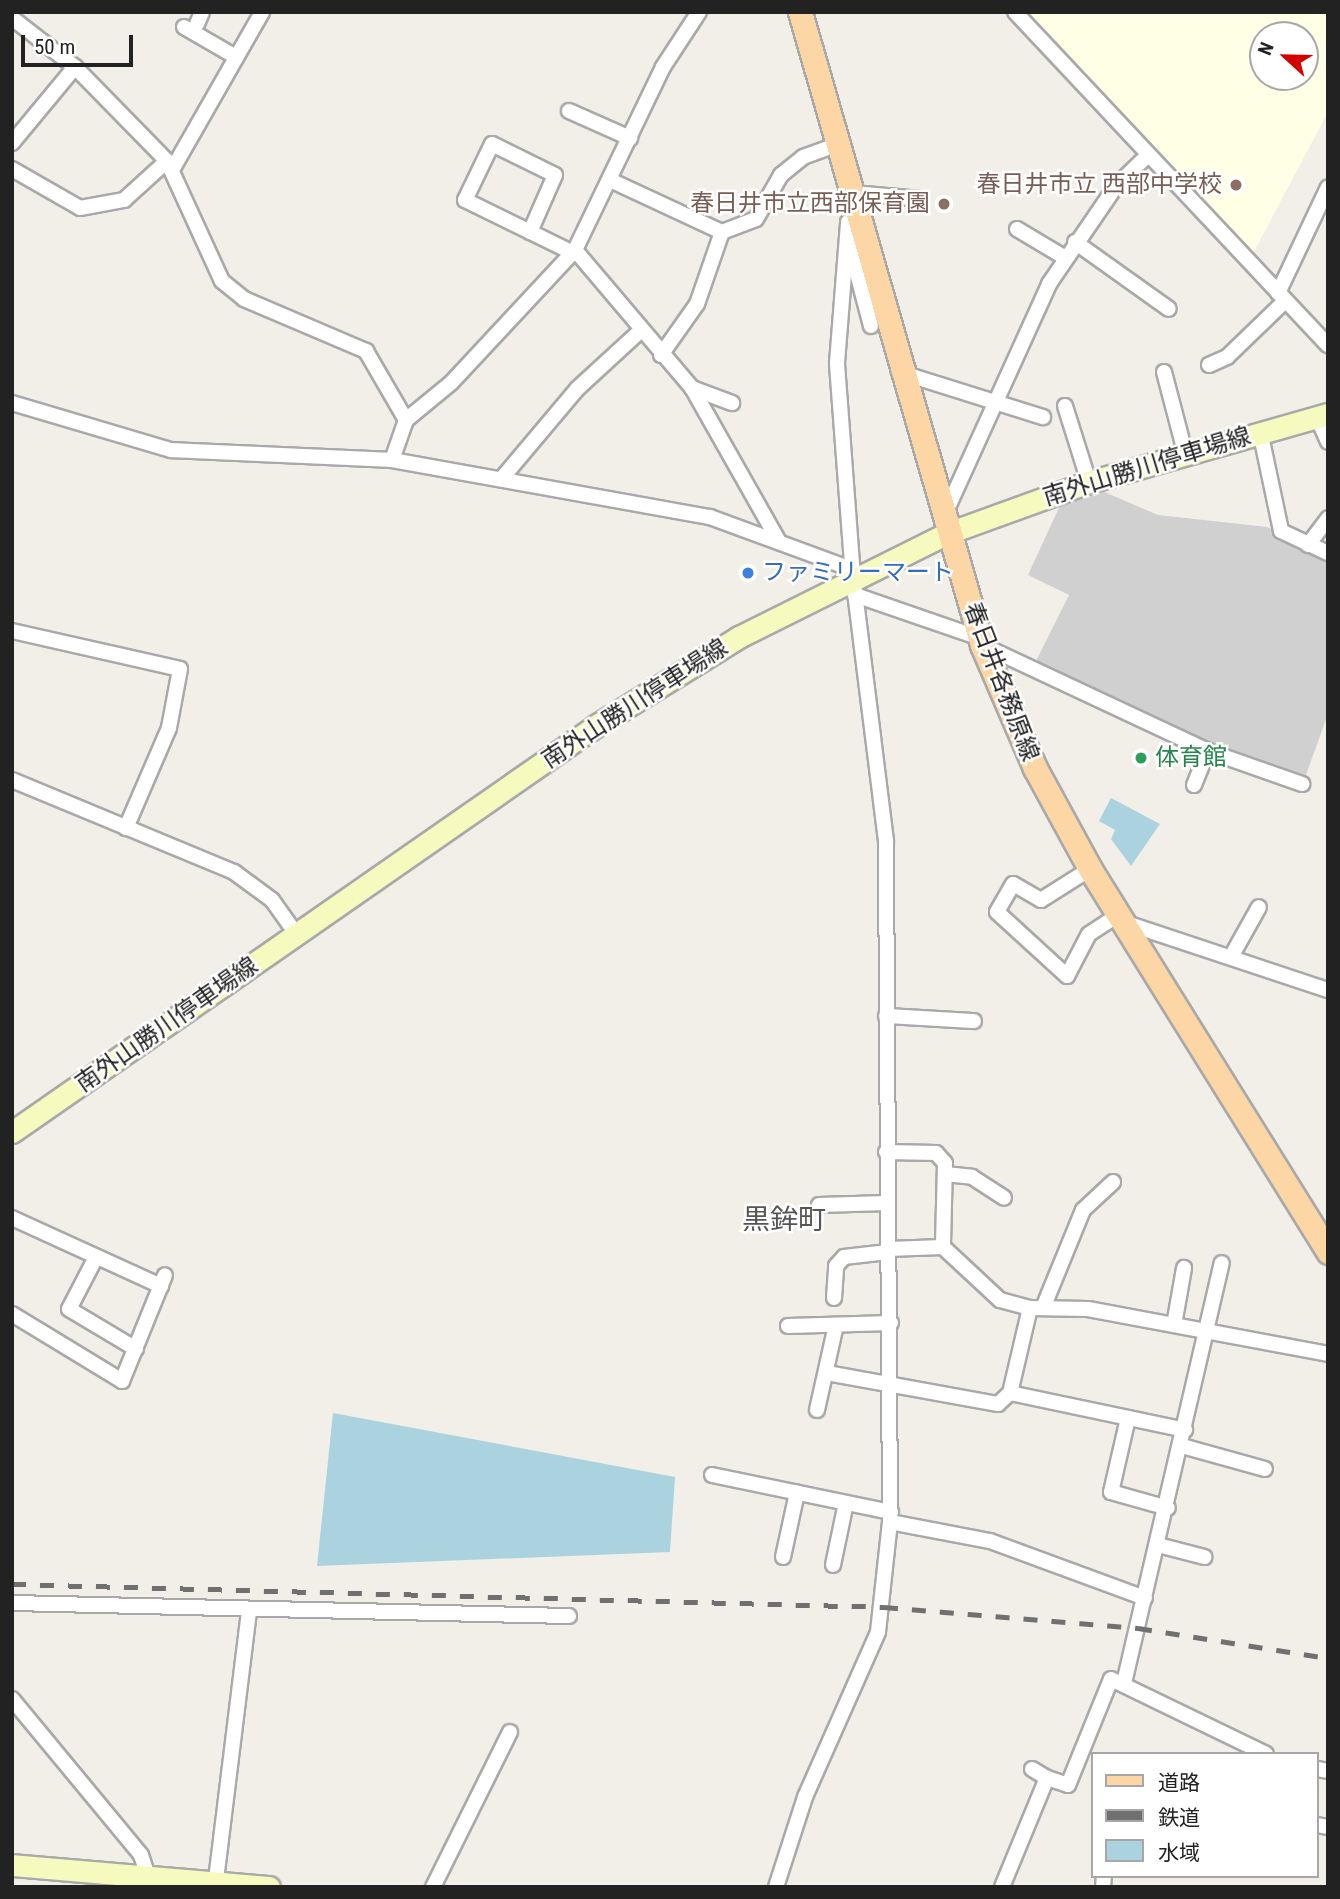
<!DOCTYPE html>
<html>
<head>
<meta charset="utf-8">
<style>
	body { margin:0 }
	#map { position:relative; width:1340px; height:1899px; overflow:hidden; background:#f2efe9; font-family:"Roboto Condensed","Noto Sans JP",sans-serif }
	div>[style] { position:absolute }
	.education>* { inset:0; background:#ffffe5 }
	.religious>* { inset:0; background:#d0d0d0 }
	.water>* { inset:0; background:#aad3df }
	.roads { filter:drop-shadow(2px 0 #a9a9a9) drop-shadow(-2px 0 #a9a9a9) drop-shadow(0 2px #a9a9a9) drop-shadow(0 -2px #a9a9a9) }
	.minor>* { height:14px; margin:-7px; padding:0 7px; transform-origin:7px; border-radius:7px; background:#fff }
	.secondary>* { height:21px; margin:-10.5px; padding:0 10.5px; transform-origin:10.5px; border-radius:10.5px; background:#f7fabf }
	.primary>* { height:23px; margin:-11.5px; padding:0 11.5px; transform-origin:11.5px; border-radius:11.5px; background:#fcd6a4 }
	.rail>* { height:4.5px; margin-top:-2.25px; transform-origin:0; background:repeating-linear-gradient(90deg,#707070 0 14px,transparent 0 28px) }
	.dots>* { width:19px; height:19px; translate:-50% -50%; box-sizing:border-box; border:4px solid #fff; border-radius:50% }
	span { translate:-50% -50%; white-space:nowrap; text-align:center; line-height:1.15; -webkit-text-stroke:5px #fff; paint-order:stroke }
	.education-label { font-size:24px; color:#785e54 }
	.right { translate:-100% -50%; text-align:right }
	.street-label { font-size:24px; color:#222 }
	.shop-label { font-size:24px; color:#366cbe }
	.left { translate:0 -50%; text-align:left }
	.leisure-label { font-size:24px; color:#27864d }
	.quarter-label { font-size:28px; color:#555 }
	.frame { position:absolute; inset:0; border:14px solid #222; pointer-events:none }
	.legend { position:absolute; left:1091px; top:1752px; width:228px; height:126px; box-sizing:border-box; background:#fff; border:2px solid #a7a7a7; margin:0; padding:9px 12px; list-style:none; font-size:21px; color:#222 }
	.legend li { display:flex; align-items:center; gap:14px; height:35px }
	.legend b { width:35px; border:2px solid #a7a7a7 }
	.north { position:absolute; left:1249px; top:21px; width:70px; height:70px; box-sizing:border-box; background:#fff; border:2px solid #a7a7a7; border-radius:50%; rotate:292deg; font-size:19px; font-weight:700; line-height:28px; text-align:center; color:#222 }
	.north::after { content:''; display:block; margin:auto; width:24px; height:32px; background:#d40000; clip-path:polygon(50% 0,100% 100%,50% 72%,0 100%) }
	.scale { position:absolute; left:21px; top:35px; width:112px; height:32px; box-sizing:border-box; border:4px solid #222; border-top:0; padding-left:9px; font-size:21px; line-height:24px; white-space:nowrap; color:#222; -webkit-text-stroke:5px #fff; paint-order:stroke }
</style>
</head>
<body>
<div id="map">
	<div class="education">
		<div style="clip-path:polygon(evenodd,1023px 12px,1328px 12px,1328px 112px,1250px 259px,1023px 12px,1263px 35px,1305px 35px,1305px 77px,1263px 77px,1263px 35px)"></div>
	</div>
	<div class="religious">
		<div style="clip-path:polygon(1095px 488px,1158px 515px,1267px 527px,1328px 555px,1328px 714px,1304px 780px,1211px 747px,1036px 661px,1069px 595px,1028px 575px,1063px 499px)"></div>
	</div>
	<div class="water">
		<div style="clip-path:polygon(1111px 798px,1160px 824px,1131px 866px,1111px 839px,1115px 830px,1099px 821px)"></div>
		<div style="clip-path:polygon(333px 1413px,675px 1477px,670px 1552px,317px 1566px)"></div>
	</div>
	<div class="roads">
		<div class="minor">
			<div style="left:1015px;top:12px;width:457px;rotate:46.8deg"></div>
			<div style="left:12px;top:18px;width:80px;rotate:37.9deg"></div>
			<div style="left:75px;top:67px;width:132px;rotate:45.6deg"></div>
			<div style="left:167px;top:161px;width:132px;rotate:65.4deg"></div>
			<div style="left:222px;top:281px;width:28px;rotate:39deg"></div>
			<div style="left:244px;top:299px;width:133px;rotate:23.1deg"></div>
			<div style="left:366px;top:351px;width:80px;rotate:59.9deg"></div>
			<div style="left:197px;top:24px;width:13px;rotate:-67deg"></div>
			<div style="left:184px;top:27px;width:60px;rotate:30deg"></div>
			<div style="left:569px;top:111px;width:67px;rotate:23.9deg"></div>
			<div style="left:12px;top:143px;width:99px;rotate:-50.3deg"></div>
			<div style="left:12px;top:169px;width:78px;rotate:29.8deg"></div>
			<div style="left:80px;top:208px;width:45px;rotate:-10.3deg"></div>
			<div style="left:124px;top:200px;width:58px;rotate:-42.2deg"></div>
			<div style="left:172px;top:170px;width:182px;rotate:-60.3deg"></div>
			<div style="left:610px;top:180px;width:123px;rotate:24.9deg"></div>
			<div style="left:722px;top:232px;width:36px;rotate:-21deg"></div>
			<div style="left:756px;top:219px;width:51px;rotate:-60.4deg"></div>
			<div style="left:781px;top:175px;width:28px;rotate:-39deg"></div>
			<div style="left:803px;top:157px;width:38px;rotate:-20deg"></div>
			<div style="left:853px;top:193px;width:68px;rotate:5deg"></div>
			<div style="left:1017px;top:229px;width:55px;rotate:30.8deg"></div>
			<div style="left:530px;top:232px;width:62px;rotate:-66.3deg"></div>
			<div style="left:555px;top:175px;width:70px;rotate:-153.8deg"></div>
			<div style="left:492px;top:144px;width:62px;rotate:115.7deg"></div>
			<div style="left:465px;top:200px;width:120px;rotate:26.1deg"></div>
			<div style="left:848px;top:239px;width:90px;rotate:75.2deg"></div>
			<div style="left:1075px;top:242px;width:115px;rotate:35.5deg"></div>
			<div style="left:575px;top:250px;width:181px;rotate:49.7deg"></div>
			<div style="left:692px;top:388px;width:43px;rotate:20.6deg"></div>
			<div style="left:1278px;top:293px;width:117px;rotate:-64.7deg"></div>
			<div style="left:661px;top:355px;width:62px;rotate:-54.8deg"></div>
			<div style="left:697px;top:304px;width:76px;rotate:-70.9deg"></div>
			<div style="left:1209px;top:365px;width:20px;rotate:-24deg"></div>
			<div style="left:1227px;top:357px;width:81px;rotate:-44deg"></div>
			<div style="left:899px;top:372px;width:151px;rotate:17.4deg"></div>
			<div style="left:1164px;top:372px;width:83px;rotate:75.3deg"></div>
			<div style="left:692px;top:388px;width:175px;rotate:60.5deg"></div>
			<div style="left:12px;top:403px;width:166px;rotate:16.5deg"></div>
			<div style="left:171px;top:450px;width:221px;rotate:2.6deg"></div>
			<div style="left:392px;top:460px;width:323px;rotate:10.2deg"></div>
			<div style="left:710px;top:517px;width:153px;rotate:20.2deg"></div>
			<div style="left:1065px;top:406px;width:80px;rotate:72.5deg"></div>
			<div style="left:1317px;top:417px;width:27px;rotate:66deg"></div>
			<div style="left:1260px;top:431px;width:102px;rotate:78.1deg"></div>
			<div style="left:1281px;top:531px;width:52px;rotate:25.1deg"></div>
			<div style="left:392px;top:460px;width:42px;rotate:-70.7deg"></div>
			<div style="left:406px;top:420px;width:58px;rotate:-39.4deg"></div>
			<div style="left:451px;top:383px;width:182px;rotate:-47deg"></div>
			<div style="left:575px;top:250px;width:203px;rotate:-64.3deg"></div>
			<div style="left:663px;top:67px;width:66px;rotate:-56.8deg"></div>
			<div style="left:503px;top:477px;width:115px;rotate:-49.9deg"></div>
			<div style="left:577px;top:389px;width:86px;rotate:-42.6deg"></div>
			<div style="left:944px;top:516px;width:255px;rotate:-65.6deg"></div>
			<div style="left:1049px;top:284px;width:119px;rotate:-55.6deg"></div>
			<div style="left:1116px;top:186px;width:45px;rotate:-44.1deg"></div>
			<div style="left:1308px;top:545px;width:34px;rotate:-53deg"></div>
			<div style="left:855px;top:595px;width:132px;rotate:19deg"></div>
			<div style="left:12px;top:631px;width:172px;rotate:12.7deg"></div>
			<div style="left:180px;top:669px;width:60px;rotate:100.6deg"></div>
			<div style="left:169px;top:728px;width:109px;rotate:113.3deg"></div>
			<div style="left:982px;top:645px;width:250px;rotate:25.1deg"></div>
			<div style="left:1208px;top:751px;width:100px;rotate:19.3deg"></div>
			<div style="left:12px;top:780px;width:240px;rotate:22.5deg"></div>
			<div style="left:234px;top:872px;width:47px;rotate:36.4deg"></div>
			<div style="left:272px;top:900px;width:43px;rotate:54.5deg"></div>
			<div style="left:1194px;top:785px;width:37px;rotate:-68deg"></div>
			<div style="left:1090px;top:869px;width:58px;rotate:147.7deg"></div>
			<div style="left:1041px;top:900px;width:32px;rotate:-150deg"></div>
			<div style="left:1013px;top:884px;width:32px;rotate:120deg"></div>
			<div style="left:997px;top:912px;width:95px;rotate:42.4deg"></div>
			<div style="left:1067px;top:976px;width:47px;rotate:-62.4deg"></div>
			<div style="left:1089px;top:934px;width:35px;rotate:-33deg"></div>
			<div style="left:1123px;top:922px;width:216px;rotate:18.4deg"></div>
			<div style="left:1231px;top:957px;width:57px;rotate:-60.8deg"></div>
			<div style="left:886px;top:1016px;width:88px;rotate:3.3deg"></div>
			<div style="left:886px;top:1152px;width:50px;rotate:1.1deg"></div>
			<div style="left:936px;top:1153px;width:13px;rotate:48deg"></div>
			<div style="left:945px;top:1163px;width:84px;rotate:91.4deg"></div>
			<div style="left:945px;top:1174px;width:27px;rotate:6deg"></div>
			<div style="left:972px;top:1177px;width:38px;rotate:33deg"></div>
			<div style="left:819px;top:1205px;width:68px;rotate:-1.7deg"></div>
			<div style="left:12px;top:1218px;width:164px;rotate:24.5deg"></div>
			<div style="left:887px;top:1249px;width:56px;rotate:-2deg"></div>
			<div style="left:943px;top:1247px;width:78px;rotate:42.9deg"></div>
			<div style="left:1000px;top:1300px;width:31px;rotate:15deg"></div>
			<div style="left:1030px;top:1308px;width:58px;rotate:1deg"></div>
			<div style="left:1088px;top:1309px;width:244px;rotate:10.6deg"></div>
			<div style="left:94px;top:1261px;width:54px;rotate:117.5deg"></div>
			<div style="left:69px;top:1309px;width:78px;rotate:30.8deg"></div>
			<div style="left:834px;top:1298px;width:32px;rotate:-86deg"></div>
			<div style="left:836px;top:1266px;width:12px;rotate:-48deg"></div>
			<div style="left:844px;top:1257px;width:44px;rotate:-6.5deg"></div>
			<div style="left:1043px;top:1308px;width:106px;rotate:-67.8deg"></div>
			<div style="left:1083px;top:1210px;width:41px;rotate:-43deg"></div>
			<div style="left:12px;top:1314px;width:129px;rotate:31.3deg"></div>
			<div style="left:122px;top:1381px;width:114px;rotate:-67.9deg"></div>
			<div style="left:1174px;top:1325px;width:58px;rotate:-80deg"></div>
			<div style="left:788px;top:1326px;width:103px;rotate:-1.7deg"></div>
			<div style="left:827px;top:1373px;width:174px;rotate:10.3deg"></div>
			<div style="left:998px;top:1404px;width:16px;rotate:-43deg"></div>
			<div style="left:1010px;top:1393px;width:179px;rotate:11.9deg"></div>
			<div style="left:1010px;top:1393px;width:87px;rotate:-76.8deg"></div>
			<div style="left:817px;top:1410px;width:87px;rotate:-77.4deg"></div>
			<div style="left:1128px;top:1418px;width:76px;rotate:102.9deg"></div>
			<div style="left:1111px;top:1492px;width:59px;rotate:15.7deg"></div>
			<div style="left:1182px;top:1446px;width:86px;rotate:15.5deg"></div>
			<div style="left:712px;top:1475px;width:183px;rotate:11.7deg"></div>
			<div style="left:890px;top:1522px;width:102px;rotate:10.8deg"></div>
			<div style="left:990px;top:1541px;width:165px;rotate:20.2deg"></div>
			<div style="left:1158px;top:1545px;width:48px;rotate:14.6deg"></div>
			<div style="left:783px;top:1557px;width:66px;rotate:-77.7deg"></div>
			<div style="left:833px;top:1565px;width:63px;rotate:-78.2deg"></div>
			<div style="left:12px;top:1603px;width:557px;rotate:1.34deg"></div>
			<div style="left:1124px;top:1683px;width:431px;rotate:-76.9deg"></div>
			<div style="left:12px;top:1699px;width:202px;rotate:50.4deg"></div>
			<div style="left:141px;top:1855px;width:20px;rotate:72deg"></div>
			<div style="left:1032px;top:1769px;width:17px;rotate:31deg"></div>
			<div style="left:1317px;top:1769px;width:11px;rotate:10deg"></div>
			<div style="left:1317px;top:1825px;width:11px;rotate:10deg"></div>
			<div style="left:216px;top:1880px;width:271px;rotate:-83deg"></div>
			<div style="left:433px;top:1887px;width:173px;rotate:-63.6deg"></div>
			<div style="left:776px;top:1887px;width:95px;rotate:-72.1deg"></div>
			<div style="left:805px;top:1797px;width:180px;rotate:-66.1deg"></div>
			<div style="left:878px;top:1632px;width:111px;rotate:-83.8deg"></div>
			<div style="left:890px;top:1522px;width:681px;rotate:-90.34deg"></div>
			<div style="left:886px;top:841px;width:266px;rotate:-97.1deg"></div>
			<div style="left:853px;top:577px;width:215px;rotate:-94.3deg"></div>
			<div style="left:837px;top:363px;width:141px;rotate:-85.5deg"></div>
			<div style="left:848px;top:222px;width:13px;rotate:-18deg"></div>
			<div style="left:1002px;top:1887px;width:118px;rotate:-67.6deg"></div>
			<div style="left:1047px;top:1778px;width:22px;rotate:18deg"></div>
			<div style="left:1068px;top:1785px;width:114px;rotate:-67.9deg"></div>
			<div style="left:1111px;top:1679px;width:172px;rotate:25.8deg"></div>
			<div style="left:1103px;top:1887px;width:11px;rotate:-85deg"></div>
		</div>
		<div class="secondary">
			<div style="left:12px;top:1132px;width:713px;rotate:-34.83deg"></div>
			<div style="left:597px;top:725px;width:167px;rotate:-31.8deg"></div>
			<div style="left:739px;top:637px;width:233px;rotate:-26.5deg"></div>
			<div style="left:948px;top:533px;width:150px;rotate:-19.9deg"></div>
			<div style="left:1089px;top:482px;width:248px;rotate:-15.9deg"></div>
			<div style="left:12px;top:1865px;width:258px;rotate:4.9deg"></div>
		</div>
		<div class="primary">
			<div style="left:800px;top:12px;width:659px;rotate:73.96deg"></div>
			<div style="left:982px;top:645px;width:134px;rotate:66.7deg"></div>
			<div style="left:1035px;top:768px;width:115px;rotate:61.4deg"></div>
			<div style="left:1090px;top:869px;width:451px;rotate:58.1deg"></div>
		</div>
	</div>
	<div class="rail">
		<div style="left:12px;top:1584px;width:872px;rotate:1.51deg"></div>
		<div style="left:884px;top:1607px;width:255px;rotate:4.7deg"></div>
		<div style="left:1138px;top:1628px;width:192px;rotate:9deg"></div>
	</div>
	<div class="dots">
		<div style="left:1236px;top:185px;background:#8d6e63"></div>
		<div style="left:944px;top:204px;background:#8d6e63"></div>
		<div style="left:748px;top:573px;background:#3f7fe0"></div>
		<div style="left:1141px;top:758px;background:#2e9e5b"></div>
	</div>
	<div class="education-label">
		<span class="right" style="left:1222px;top:185px">春日井市立 西部中学校</span>
		<span class="right" style="left:930px;top:204px">春日井市立西部保育園</span>
	</div>
	<div class="street-label">
		<span style="left:1147px;top:467px;rotate:-17deg">南外山勝川停車場線</span>
		<span style="left:1001px;top:682px;rotate:69deg">春日井各務原線</span>
		<span style="left:635px;top:704px;rotate:-33deg">南外山勝川停車場線</span>
		<span style="left:167px;top:1025px;rotate:-35deg">南外山勝川停車場線</span>
	</div>
	<div class="shop-label">
		<span class="left" style="left:762px;top:573px">ファミリーマート</span>
	</div>
	<div class="leisure-label">
		<span class="left" style="left:1155px;top:758px">体育館</span>
	</div>
	<div class="quarter-label">
		<span style="left:784px;top:1220px">黒鉾町</span>
	</div>
	<div class="frame"></div>
	<ul class="legend">
	<li><b style="height:9px;background:#fcd6a4"></b>道路</li>
	<li><b style="height:9px;background:#707070"></b>鉄道</li>
	<li><b style="height:19px;background:#aad3df"></b>水域</li>
	</ul>
	<div class="north">N</div>
	<div class="scale">50 m</div>
</div>
</body>
</html>
